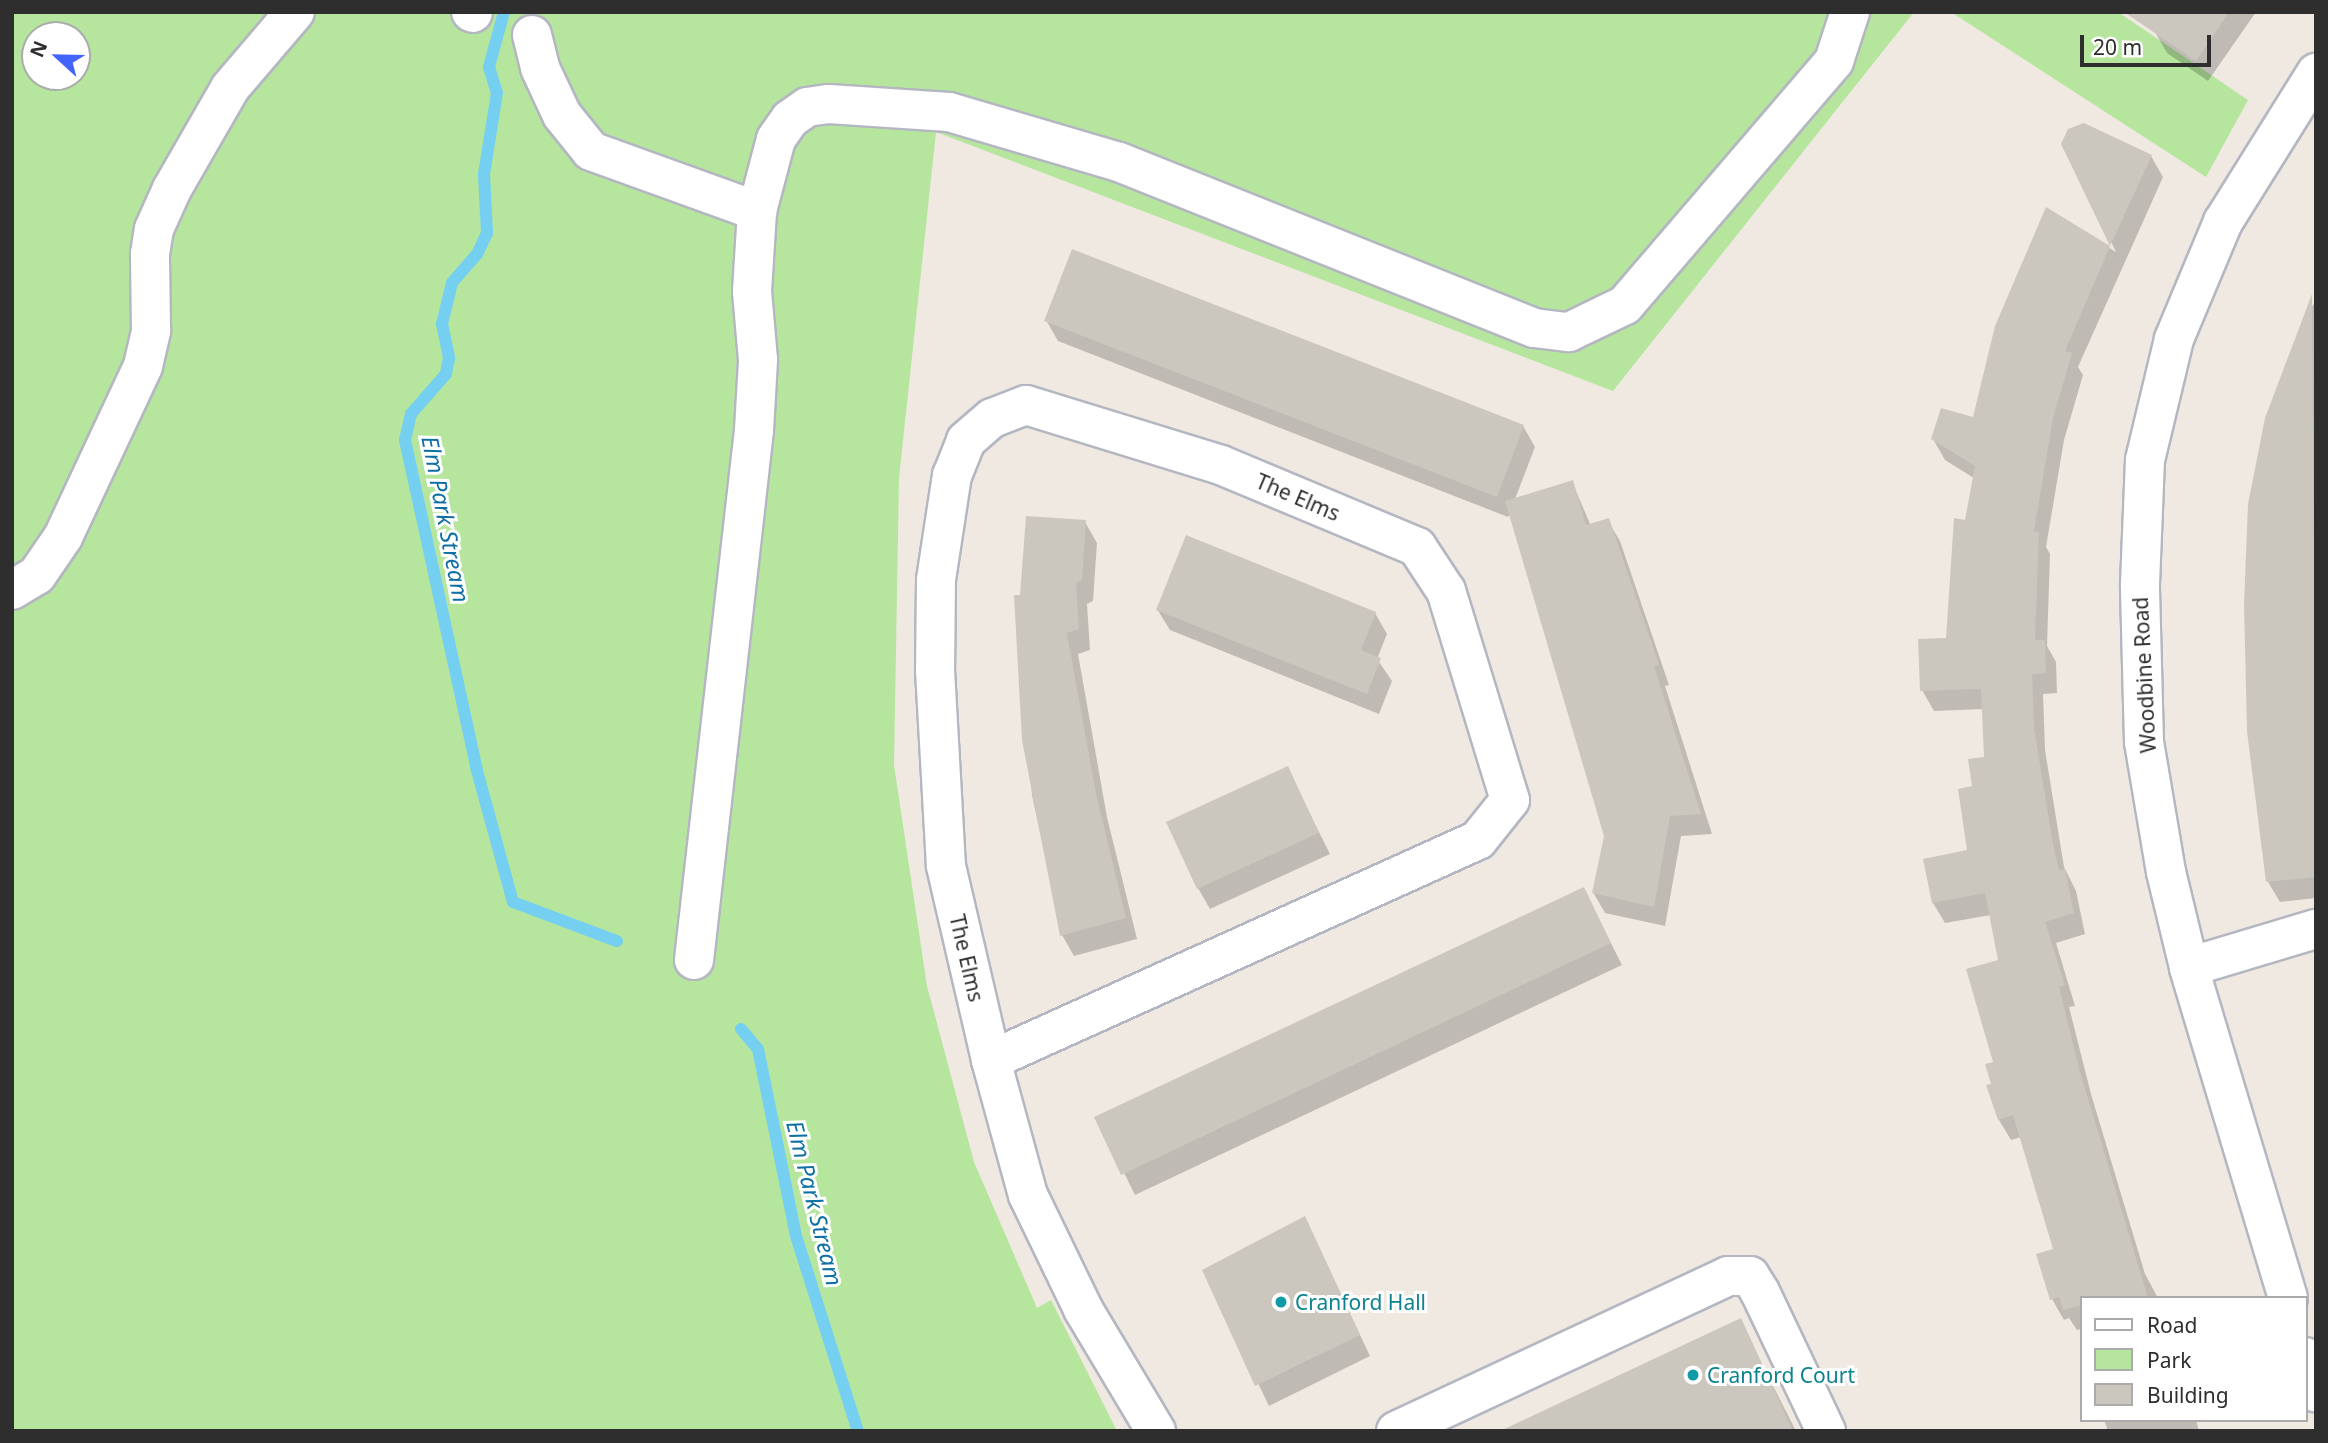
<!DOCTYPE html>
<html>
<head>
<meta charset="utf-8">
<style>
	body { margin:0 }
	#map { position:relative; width:2328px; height:1443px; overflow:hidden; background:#efe9e1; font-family:"Noto Sans",sans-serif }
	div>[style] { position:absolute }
	.green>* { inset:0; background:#b6e59e }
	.shadow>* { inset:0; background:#0003 }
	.stream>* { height:12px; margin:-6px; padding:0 6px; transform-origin:6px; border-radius:6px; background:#75cff0 }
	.building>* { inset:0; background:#cbc7bf }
	.roads { filter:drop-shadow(2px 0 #b4b7c1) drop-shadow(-2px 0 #b4b7c1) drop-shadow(0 2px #b4b7c1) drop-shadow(0 -2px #b4b7c1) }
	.minor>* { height:38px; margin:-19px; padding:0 19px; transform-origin:19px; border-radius:19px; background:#fff }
	.dots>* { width:19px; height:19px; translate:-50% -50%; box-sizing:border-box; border:4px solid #fff; border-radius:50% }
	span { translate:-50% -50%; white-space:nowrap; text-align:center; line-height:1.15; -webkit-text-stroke:6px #fff; paint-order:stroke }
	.street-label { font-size:21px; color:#2e2e2e }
	.culture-label { font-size:21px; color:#0d838f }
	.left { translate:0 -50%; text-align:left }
	.water-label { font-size:23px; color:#0d6fa3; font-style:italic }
	.frame { position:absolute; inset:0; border:14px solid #2e2e2e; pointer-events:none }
	.legend { position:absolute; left:2080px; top:1296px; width:228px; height:126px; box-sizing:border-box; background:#fff; border:2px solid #ababab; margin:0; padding:9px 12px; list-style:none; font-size:21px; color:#2e2e2e }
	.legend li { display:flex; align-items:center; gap:14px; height:35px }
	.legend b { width:35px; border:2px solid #ababab }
	.north { position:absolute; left:21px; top:21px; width:70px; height:70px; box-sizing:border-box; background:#fff; border:2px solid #ababab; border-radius:50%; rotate:292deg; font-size:19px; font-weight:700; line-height:28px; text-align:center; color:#2e2e2e }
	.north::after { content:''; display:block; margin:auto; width:24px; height:32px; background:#4264fb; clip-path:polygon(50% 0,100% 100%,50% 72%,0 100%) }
	.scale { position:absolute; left:2080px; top:35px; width:131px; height:32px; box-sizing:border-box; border:4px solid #2e2e2e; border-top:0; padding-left:9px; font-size:21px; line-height:24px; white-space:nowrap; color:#2e2e2e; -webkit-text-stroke:5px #fff; paint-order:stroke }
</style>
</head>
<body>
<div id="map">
	<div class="green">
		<div style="clip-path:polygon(evenodd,12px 12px,1914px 12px,1613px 391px,936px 132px,899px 478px,894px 765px,927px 986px,974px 1162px,1037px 1308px,1051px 1300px,1117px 1431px,12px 1431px,12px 12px,35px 35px,77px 35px,77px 77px,35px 77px,35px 35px)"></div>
		<div style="clip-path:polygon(1951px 12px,2118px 12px,2248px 100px,2206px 177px)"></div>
	</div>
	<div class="shadow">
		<div style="clip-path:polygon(2168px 12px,2256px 12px,2208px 81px,2167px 53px,2155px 32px)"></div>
		<div style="clip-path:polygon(2063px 144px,2151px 156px,2163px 177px,2078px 367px,2083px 375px,2064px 440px,2046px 547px,2050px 554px,2047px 646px,2056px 662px,2057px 693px,2043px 694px,2045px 750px,2064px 867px,2076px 891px,2085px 934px,2056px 943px,2075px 1006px,2069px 1007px,2091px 1094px,2145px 1274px,2158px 1298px,2081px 1298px,2081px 1329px,2077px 1330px,2069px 1318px,2064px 1320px,2052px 1299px,2055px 1250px,2021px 1137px,2011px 1140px,1999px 1120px,1993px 1085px,2000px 961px,1991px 915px,1945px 923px,1933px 903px,1925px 860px,1969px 852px,1974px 788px,1985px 758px,1983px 709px,1934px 711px,1922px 690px,1948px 640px,1974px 478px,1945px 460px,1933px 439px,1974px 419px,2047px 210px,2116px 252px)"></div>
		<div style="clip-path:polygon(2316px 299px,2316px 898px,2280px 902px,2268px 882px,2301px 328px)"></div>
		<div style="clip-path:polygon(1046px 320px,1523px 426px,1535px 447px,1515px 499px,1572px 482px,1591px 526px,1608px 521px,1620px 541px,1669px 685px,1665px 686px,1712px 834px,1681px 836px,1665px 926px,1605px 913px,1593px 892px,1606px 836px,1510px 513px,1508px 517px,1058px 341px)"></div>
		<div style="clip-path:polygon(1085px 522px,1097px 543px,1093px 601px,1087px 604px,1090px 650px,1078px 654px,1107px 817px,1137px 939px,1074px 956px,1062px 935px,1032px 795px,1016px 597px,1022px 596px)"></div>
		<div style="clip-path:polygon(1157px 609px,1375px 613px,1387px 634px,1377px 659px,1392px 681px,1379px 714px,1170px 630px)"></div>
		<div style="clip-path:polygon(1287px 768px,1330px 854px,1210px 909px,1198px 888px)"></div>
		<div style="clip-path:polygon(1584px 890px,1622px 965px,1135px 1195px,1097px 1118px)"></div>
		<div style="clip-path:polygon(1305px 1218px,1370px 1356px,1269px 1406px,1204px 1271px)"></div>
		<div style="clip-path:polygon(1740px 1321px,1796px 1431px,1504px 1431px)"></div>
		<div style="clip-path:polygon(2104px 1420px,2196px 1420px,2199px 1431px,2108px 1431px)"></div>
	</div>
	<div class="stream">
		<div style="left:504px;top:12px;width:57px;rotate:105.3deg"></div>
		<div style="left:489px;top:67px;width:27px;rotate:73deg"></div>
		<div style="left:497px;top:93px;width:82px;rotate:99.1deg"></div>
		<div style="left:484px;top:174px;width:59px;rotate:87.1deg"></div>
		<div style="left:487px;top:233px;width:23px;rotate:115deg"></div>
		<div style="left:477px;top:254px;width:38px;rotate:131deg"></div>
		<div style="left:452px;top:283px;width:42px;rotate:103.7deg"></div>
		<div style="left:442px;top:324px;width:35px;rotate:78deg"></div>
		<div style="left:449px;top:358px;width:16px;rotate:101deg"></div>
		<div style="left:446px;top:374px;width:53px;rotate:131.2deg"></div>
		<div style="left:411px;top:414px;width:27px;rotate:103deg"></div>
		<div style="left:405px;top:440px;width:335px;rotate:77.7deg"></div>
		<div style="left:476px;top:767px;width:140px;rotate:74.7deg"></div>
		<div style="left:513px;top:902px;width:111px;rotate:20.6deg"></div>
		<div style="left:741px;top:1029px;width:26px;rotate:50deg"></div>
		<div style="left:758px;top:1049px;width:191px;rotate:78.5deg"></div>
		<div style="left:796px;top:1236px;width:205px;rotate:72.4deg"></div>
	</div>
	<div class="building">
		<div style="clip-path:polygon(2124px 12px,2229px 12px,2196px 61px)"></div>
		<div style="clip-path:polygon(2084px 123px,2152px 155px,2110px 246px,2061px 144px,2068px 129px)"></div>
		<div style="clip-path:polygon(2046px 207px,2110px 246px,2065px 351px,2072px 353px,2053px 418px,2034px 531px,2039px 532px,2035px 640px,2045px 640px,2046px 673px,2032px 674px,2034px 728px,2053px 844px,2059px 870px,2065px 869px,2074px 913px,2045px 922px,2065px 985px,2059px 987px,2080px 1072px,2148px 1298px,2081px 1298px,2081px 1305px,2063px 1310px,2059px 1297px,2050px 1300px,2036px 1254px,2053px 1249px,2013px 1115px,1998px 1120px,1986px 1085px,1991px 1084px,1985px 1064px,1993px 1062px,1966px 969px,1998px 960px,1985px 893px,1932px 903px,1923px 859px,1967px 850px,1958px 789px,1972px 786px,1968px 759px,1984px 757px,1981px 689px,1920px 691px,1918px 639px,1946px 638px,1954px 518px,1965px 520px,1975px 466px,1931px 439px,1941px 408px,1973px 417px,1995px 326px)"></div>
		<div style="clip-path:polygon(1072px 249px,1524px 425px,1497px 497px,1044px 321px)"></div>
		<div style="clip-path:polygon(2312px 294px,2316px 877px,2266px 882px,2247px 731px,2244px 605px,2248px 504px,2265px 418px)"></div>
		<div style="clip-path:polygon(1573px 480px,1586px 525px,1609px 518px,1659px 665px,1654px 666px,1701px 814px,1670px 816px,1654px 907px,1592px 893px,1604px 836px,1505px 501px)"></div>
		<div style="clip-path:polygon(1026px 516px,1086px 520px,1082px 580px,1076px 583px,1079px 629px,1067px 633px,1096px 794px,1126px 918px,1060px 936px,1022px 740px,1014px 595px,1020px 595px)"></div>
		<div style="clip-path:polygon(1186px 535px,1376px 612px,1361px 650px,1381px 658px,1367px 694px,1156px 610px)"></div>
		<div style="clip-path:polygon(1288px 766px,1319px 833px,1197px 889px,1166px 822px)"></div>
		<div style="clip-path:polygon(1584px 887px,1611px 943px,1121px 1175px,1094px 1117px)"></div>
		<div style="clip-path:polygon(1305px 1216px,1360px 1335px,1255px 1386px,1202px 1270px)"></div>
		<div style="clip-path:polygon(1741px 1318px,1793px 1431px,1500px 1431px)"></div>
	</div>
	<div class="roads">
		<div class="minor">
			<div style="left:471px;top:12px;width:2px;rotate:27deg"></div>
			<div style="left:532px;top:35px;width:34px;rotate:76deg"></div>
			<div style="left:540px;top:68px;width:52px;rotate:64.9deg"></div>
			<div style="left:562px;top:115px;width:46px;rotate:51.1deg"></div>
			<div style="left:591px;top:151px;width:177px;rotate:19.9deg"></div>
			<div style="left:12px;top:590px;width:29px;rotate:-31deg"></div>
			<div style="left:37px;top:575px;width:46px;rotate:-55.6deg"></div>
			<div style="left:63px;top:537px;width:189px;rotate:-64.9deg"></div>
			<div style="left:143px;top:366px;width:37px;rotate:-77deg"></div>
			<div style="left:151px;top:330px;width:76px;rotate:-90.8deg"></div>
			<div style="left:150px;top:254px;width:25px;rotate:-81deg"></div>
			<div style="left:154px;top:229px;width:44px;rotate:-65.8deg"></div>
			<div style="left:172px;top:189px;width:116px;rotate:-60.1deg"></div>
			<div style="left:230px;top:88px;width:100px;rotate:-49.5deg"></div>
			<div style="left:694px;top:960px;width:533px;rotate:-83.54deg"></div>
			<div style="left:754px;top:430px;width:70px;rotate:-86.7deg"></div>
			<div style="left:758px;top:360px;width:69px;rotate:-95deg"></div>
			<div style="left:752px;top:291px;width:80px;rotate:-86.4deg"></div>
			<div style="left:757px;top:211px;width:74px;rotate:-75.2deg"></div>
			<div style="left:776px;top:139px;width:24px;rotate:-55deg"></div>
			<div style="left:790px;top:119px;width:21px;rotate:-35deg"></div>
			<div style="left:807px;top:107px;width:22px;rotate:-8deg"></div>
			<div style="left:829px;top:104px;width:120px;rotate:3.8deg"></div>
			<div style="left:949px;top:112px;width:177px;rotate:16.4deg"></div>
			<div style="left:1119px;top:162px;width:447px;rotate:21.8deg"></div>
			<div style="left:1534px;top:328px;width:35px;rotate:7deg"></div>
			<div style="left:1569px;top:332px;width:62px;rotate:-25.7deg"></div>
			<div style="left:1625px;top:305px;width:321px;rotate:-49.4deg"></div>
			<div style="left:1834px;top:61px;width:52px;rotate:-71.9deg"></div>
			<div style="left:2189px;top:967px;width:133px;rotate:-16.7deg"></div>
			<div style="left:991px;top:1060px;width:534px;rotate:-24.31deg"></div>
			<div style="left:1478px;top:840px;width:51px;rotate:-51.3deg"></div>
			<div style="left:1510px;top:800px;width:219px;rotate:-107deg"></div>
			<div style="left:1446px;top:591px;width:53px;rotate:-123.4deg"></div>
			<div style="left:1417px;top:547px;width:212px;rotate:-157.3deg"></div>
			<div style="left:1221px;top:465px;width:204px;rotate:-162.9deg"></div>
			<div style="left:1026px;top:405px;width:36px;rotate:159deg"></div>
			<div style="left:992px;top:418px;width:35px;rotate:139deg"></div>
			<div style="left:966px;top:441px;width:37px;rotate:112deg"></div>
			<div style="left:952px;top:475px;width:106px;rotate:98.7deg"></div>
			<div style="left:936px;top:580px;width:90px;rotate:90.6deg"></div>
			<div style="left:935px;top:670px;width:196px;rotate:86.8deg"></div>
			<div style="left:946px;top:866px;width:199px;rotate:76.9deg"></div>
			<div style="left:991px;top:1060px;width:140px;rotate:74.7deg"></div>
			<div style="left:1028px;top:1195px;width:127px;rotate:64.2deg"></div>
			<div style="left:1083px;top:1309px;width:142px;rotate:59.1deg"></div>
			<div style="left:2288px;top:1298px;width:345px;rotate:-106.7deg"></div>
			<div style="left:2189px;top:967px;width:98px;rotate:-103.6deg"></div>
			<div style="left:2166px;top:872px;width:132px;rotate:-99.6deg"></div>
			<div style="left:2144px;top:742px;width:158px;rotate:-91.5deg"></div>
			<div style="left:2140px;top:584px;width:124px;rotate:-87.7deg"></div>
			<div style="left:2145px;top:460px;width:124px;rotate:-76.5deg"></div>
			<div style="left:2174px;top:339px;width:127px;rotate:-67.3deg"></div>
			<div style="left:2223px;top:222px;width:176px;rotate:-58deg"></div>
			<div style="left:2305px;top:1357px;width:37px;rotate:73deg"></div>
			<div style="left:1396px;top:1431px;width:366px;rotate:-25deg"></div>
			<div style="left:1728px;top:1276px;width:22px"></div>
			<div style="left:1750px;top:1276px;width:19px;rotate:58deg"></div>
			<div style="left:1760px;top:1292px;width:154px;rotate:64.6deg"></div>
		</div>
	</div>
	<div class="dots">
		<div style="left:1281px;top:1302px;background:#0f9aa8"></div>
		<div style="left:1693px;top:1375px;background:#0f9aa8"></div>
	</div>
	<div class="street-label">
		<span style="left:1298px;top:497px;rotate:23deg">The Elms</span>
		<span style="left:2144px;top:675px;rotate:-93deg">Woodbine Road</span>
		<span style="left:967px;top:958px;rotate:77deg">The Elms</span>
	</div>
	<div class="culture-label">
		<span class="left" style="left:1295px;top:1302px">Cranford Hall</span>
		<span class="left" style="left:1707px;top:1375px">Cranford Court</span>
	</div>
	<div class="water-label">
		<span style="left:446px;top:519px;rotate:79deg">Elm Park Stream</span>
		<span style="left:815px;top:1203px;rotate:76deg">Elm Park Stream</span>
	</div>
	<div class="frame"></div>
	<ul class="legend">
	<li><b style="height:9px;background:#fff"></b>Road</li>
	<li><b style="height:19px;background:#b6e59e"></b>Park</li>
	<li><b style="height:19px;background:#cbc7bf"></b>Building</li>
	</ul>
	<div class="north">N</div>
	<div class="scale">20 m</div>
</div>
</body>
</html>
